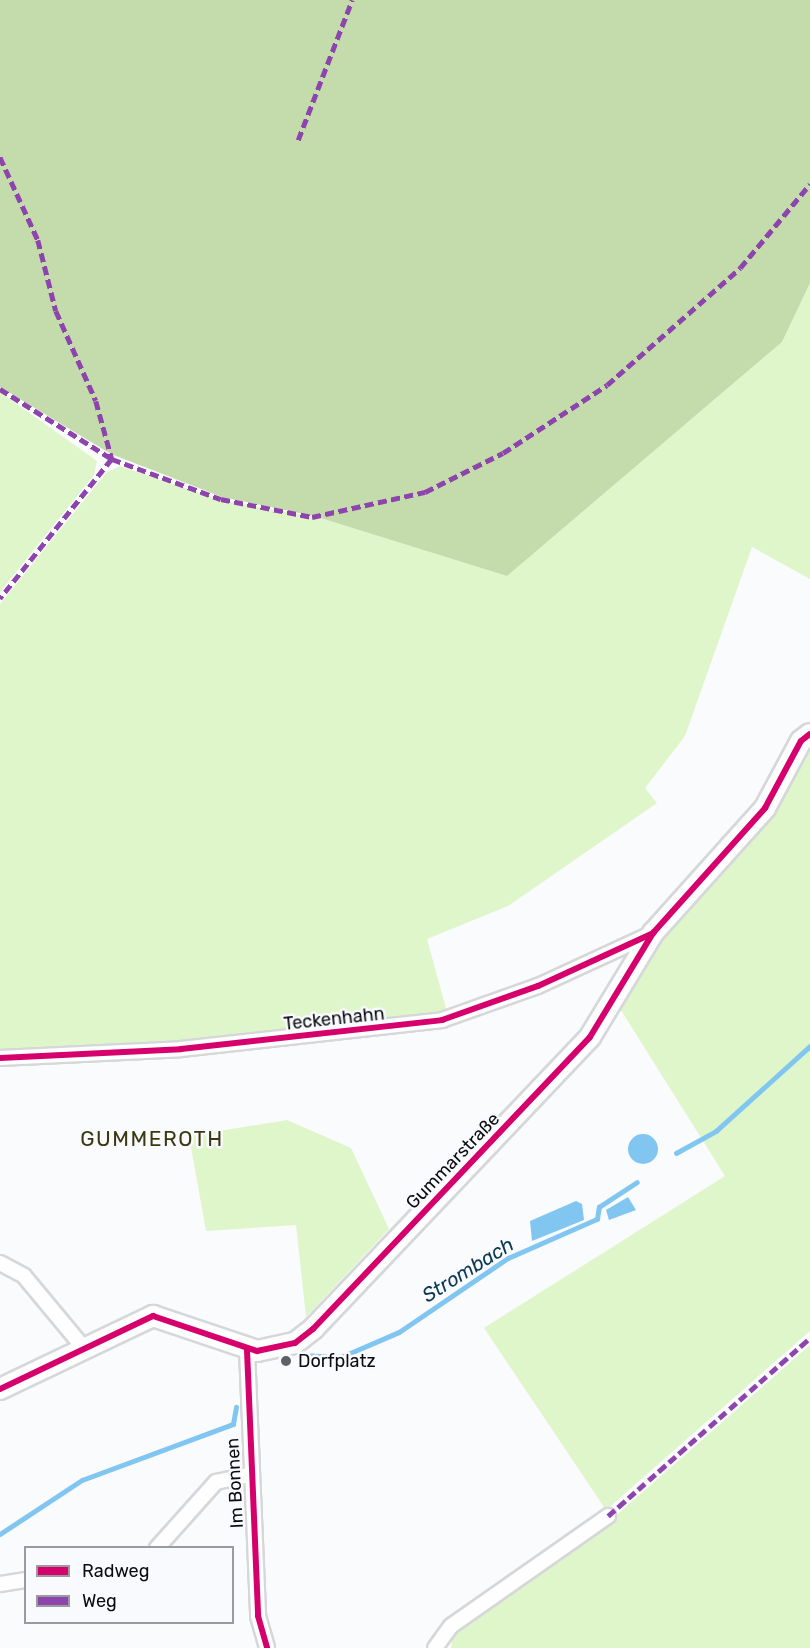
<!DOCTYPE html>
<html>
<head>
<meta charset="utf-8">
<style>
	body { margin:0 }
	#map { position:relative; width:810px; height:1648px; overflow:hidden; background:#f9fbfd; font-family:Rubik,sans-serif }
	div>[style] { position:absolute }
	.green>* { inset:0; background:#dff6ca }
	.forest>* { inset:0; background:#c4dcac }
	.water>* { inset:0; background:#81c6f1 }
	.round { border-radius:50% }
	.stream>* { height:4.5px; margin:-2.25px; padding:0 2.25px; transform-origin:2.25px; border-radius:2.25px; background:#81c6f1 }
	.roads { filter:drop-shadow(2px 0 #d6d7d9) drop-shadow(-2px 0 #d6d7d9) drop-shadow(0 2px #d6d7d9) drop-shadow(0 -2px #d6d7d9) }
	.street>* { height:14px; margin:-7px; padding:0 7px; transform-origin:7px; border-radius:7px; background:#fefeff }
	.secondary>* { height:20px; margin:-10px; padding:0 10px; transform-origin:10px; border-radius:10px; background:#fefeff }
	.quiet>* { height:4.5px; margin-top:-2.25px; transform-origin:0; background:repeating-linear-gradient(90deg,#8e44ad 0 9px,transparent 0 13.5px) }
	.cycleway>* { height:6px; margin:-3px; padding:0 3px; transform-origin:3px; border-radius:3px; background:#d6006c }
	.dots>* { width:16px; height:16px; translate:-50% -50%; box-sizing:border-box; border:3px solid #f8fafe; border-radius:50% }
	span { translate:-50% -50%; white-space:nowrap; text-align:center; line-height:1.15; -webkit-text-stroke:5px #f8fafe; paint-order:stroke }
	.street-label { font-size:18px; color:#0b0c0f }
	.poi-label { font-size:18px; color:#0b0c0f }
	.left { translate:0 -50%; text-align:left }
	.water-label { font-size:20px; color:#0d3850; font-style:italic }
	.quarter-label { font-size:21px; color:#3b380e; letter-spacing:1.5px }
	.legend { position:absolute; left:24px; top:1546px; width:210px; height:78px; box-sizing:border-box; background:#f8fafe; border:2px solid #999b9e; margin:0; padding:8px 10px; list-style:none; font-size:18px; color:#0b0c0f }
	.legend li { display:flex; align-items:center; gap:12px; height:30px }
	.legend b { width:30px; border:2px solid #999b9e }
</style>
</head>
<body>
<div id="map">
	<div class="green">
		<div style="clip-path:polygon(810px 283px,810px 579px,752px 547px,685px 736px,645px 788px,657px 803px,508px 906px,427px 939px,447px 1012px,353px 1029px,0 1052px,0 604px,106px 473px,120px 466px,220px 500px,317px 517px,507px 576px,782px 342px)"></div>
		<div style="clip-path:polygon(0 392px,97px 461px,94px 475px,0 592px)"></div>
		<div style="clip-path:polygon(810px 746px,810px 1331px,606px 1510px,484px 1328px,725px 1176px,619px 1007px,669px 926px,776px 808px)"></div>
		<div style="clip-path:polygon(287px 1120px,351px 1148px,389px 1229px,306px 1317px,296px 1225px,206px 1231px,189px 1136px)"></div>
		<div style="clip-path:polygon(810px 1345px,810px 1648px,451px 1648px,453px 1636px,611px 1520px)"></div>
	</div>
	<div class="forest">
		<div style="clip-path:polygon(0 0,810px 0,810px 283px,782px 342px,507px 576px,314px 516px,222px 497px,111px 454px,0 387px)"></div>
	</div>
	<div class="water">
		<div class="round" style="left:628px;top:1134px;width:30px;height:30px"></div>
		<div style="clip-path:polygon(628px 1197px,636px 1210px,609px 1220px,606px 1210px)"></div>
		<div style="clip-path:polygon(576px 1201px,582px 1204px,584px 1220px,532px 1241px,530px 1221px)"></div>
	</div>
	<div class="stream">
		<div style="left:676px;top:1153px;width:46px;rotate:-28.8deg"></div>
		<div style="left:716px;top:1131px;width:127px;rotate:-42.1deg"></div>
		<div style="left:300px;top:1355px;width:41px;rotate:2.8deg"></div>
		<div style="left:341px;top:1357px;width:63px;rotate:-23.3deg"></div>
		<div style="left:399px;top:1332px;width:132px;rotate:-34.2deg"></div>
		<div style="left:508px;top:1258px;width:97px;rotate:-23.7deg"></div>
		<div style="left:597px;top:1219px;width:12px;rotate:-81deg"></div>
		<div style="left:599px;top:1207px;width:45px;rotate:-33.3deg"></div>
		<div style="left:0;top:1534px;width:98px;rotate:-33.4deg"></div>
		<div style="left:82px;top:1480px;width:161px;rotate:-20.3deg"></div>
		<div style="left:233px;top:1424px;width:17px;rotate:-80deg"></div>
	</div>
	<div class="roads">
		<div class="street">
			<div style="left:0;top:1058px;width:181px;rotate:-2.8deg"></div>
			<div style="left:181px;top:1049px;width:263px;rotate:-6.3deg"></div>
			<div style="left:442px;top:1020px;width:102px;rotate:-19.5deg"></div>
			<div style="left:538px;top:986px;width:127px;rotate:-24.7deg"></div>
			<div style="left:0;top:1263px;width:27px;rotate:28deg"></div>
			<div style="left:24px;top:1276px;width:92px;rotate:50.3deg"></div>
			<div style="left:247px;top:1350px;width:266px;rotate:87.6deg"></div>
			<div style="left:258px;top:1616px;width:33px;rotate:74deg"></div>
			<div style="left:157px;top:1548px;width:89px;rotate:-48.2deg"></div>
			<div style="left:216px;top:1482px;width:34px;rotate:-12deg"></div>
			<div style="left:0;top:1584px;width:26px;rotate:-9deg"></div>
			<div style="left:435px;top:1648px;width:27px;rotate:-54deg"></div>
			<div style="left:451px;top:1626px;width:192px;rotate:-35deg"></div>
		</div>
		<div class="secondary">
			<div style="left:0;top:1389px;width:170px;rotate:-25.5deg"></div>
			<div style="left:153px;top:1316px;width:110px;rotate:18.6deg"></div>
			<div style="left:257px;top:1351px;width:39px;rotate:-12deg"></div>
			<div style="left:295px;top:1343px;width:23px;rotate:-38deg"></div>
			<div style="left:313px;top:1329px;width:402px;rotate:-46.5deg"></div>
			<div style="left:590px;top:1037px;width:122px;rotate:-58.8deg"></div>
			<div style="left:653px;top:933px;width:168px;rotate:-48.1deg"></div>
			<div style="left:765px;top:808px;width:76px;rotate:-61.8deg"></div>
			<div style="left:801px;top:741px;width:11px;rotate:-38deg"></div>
		</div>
	</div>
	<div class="quiet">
		<div style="left:298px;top:140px;width:150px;rotate:-68.9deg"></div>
		<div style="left:0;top:157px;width:91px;rotate:65.4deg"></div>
		<div style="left:38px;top:240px;width:73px;rotate:75.8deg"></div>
		<div style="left:56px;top:311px;width:98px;rotate:66deg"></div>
		<div style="left:96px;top:401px;width:60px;rotate:74.6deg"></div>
		<div style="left:112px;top:459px;width:179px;rotate:128.7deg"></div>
		<div style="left:0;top:389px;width:132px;rotate:32deg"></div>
		<div style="left:112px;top:459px;width:116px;rotate:20.2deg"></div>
		<div style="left:221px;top:499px;width:93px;rotate:11.2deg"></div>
		<div style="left:312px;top:517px;width:116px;rotate:-12.5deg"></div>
		<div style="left:425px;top:492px;width:87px;rotate:-26.6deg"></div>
		<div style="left:503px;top:453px;width:124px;rotate:-33.2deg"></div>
		<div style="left:607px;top:385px;width:177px;rotate:-41.3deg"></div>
		<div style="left:740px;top:268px;width:109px;rotate:-50.2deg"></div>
		<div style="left:608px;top:1516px;width:269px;rotate:-41.4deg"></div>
	</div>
	<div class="cycleway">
		<div style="left:0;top:1058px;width:181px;rotate:-2.8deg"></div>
		<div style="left:181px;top:1049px;width:263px;rotate:-6.3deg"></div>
		<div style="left:442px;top:1020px;width:102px;rotate:-19.5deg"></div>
		<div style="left:538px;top:986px;width:127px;rotate:-24.7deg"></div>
		<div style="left:247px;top:1350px;width:266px;rotate:87.6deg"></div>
		<div style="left:258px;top:1616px;width:33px;rotate:74deg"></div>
		<div style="left:0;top:1389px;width:170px;rotate:-25.5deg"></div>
		<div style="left:153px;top:1316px;width:110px;rotate:18.6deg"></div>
		<div style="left:257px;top:1351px;width:39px;rotate:-12deg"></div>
		<div style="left:295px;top:1343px;width:23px;rotate:-38deg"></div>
		<div style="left:313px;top:1329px;width:402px;rotate:-46.5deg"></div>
		<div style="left:590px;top:1037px;width:122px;rotate:-58.8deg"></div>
		<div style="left:653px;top:933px;width:168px;rotate:-48.1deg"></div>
		<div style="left:765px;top:808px;width:76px;rotate:-61.8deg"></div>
		<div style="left:801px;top:741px;width:11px;rotate:-38deg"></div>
	</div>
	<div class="dots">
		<div style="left:286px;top:1361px;background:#5e6062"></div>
	</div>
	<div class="street-label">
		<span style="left:334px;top:1019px;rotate:-6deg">Teckenhahn</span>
		<span style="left:453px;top:1161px;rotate:-46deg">Gummarstraße</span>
		<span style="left:235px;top:1483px;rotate:-93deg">Im Bonnen</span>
	</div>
	<div class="poi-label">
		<span class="left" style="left:298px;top:1361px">Dorfplatz</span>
	</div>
	<div class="water-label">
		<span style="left:468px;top:1270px;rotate:-32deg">Strombach</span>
	</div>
	<div class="quarter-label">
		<span style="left:152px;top:1139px">GUMMEROTH</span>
	</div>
	<ul class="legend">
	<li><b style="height:8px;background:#d6006c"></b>Radweg</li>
	<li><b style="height:8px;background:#8e44ad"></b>Weg</li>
	</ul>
</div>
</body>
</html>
